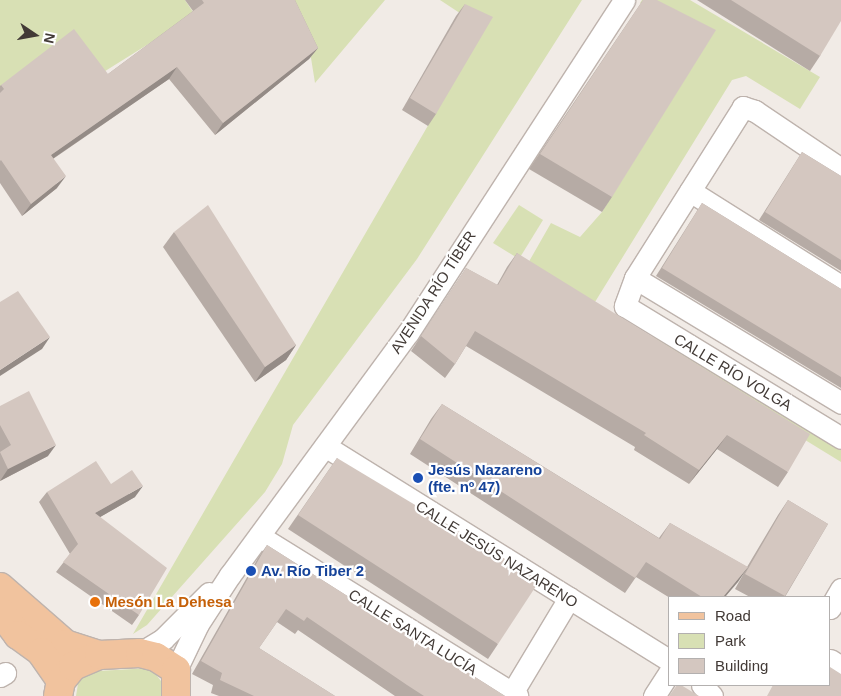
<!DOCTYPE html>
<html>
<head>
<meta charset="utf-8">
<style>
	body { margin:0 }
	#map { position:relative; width:841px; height:696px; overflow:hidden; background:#f1ebe6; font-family:Helvetica,sans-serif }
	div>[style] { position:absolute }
	.green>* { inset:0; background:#d8e0b4 }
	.roads { filter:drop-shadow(1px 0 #beb3ad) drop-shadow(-1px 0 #beb3ad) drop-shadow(0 1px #beb3ad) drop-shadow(0 -1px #beb3ad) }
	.minor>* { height:21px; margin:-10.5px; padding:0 10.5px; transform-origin:10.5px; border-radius:10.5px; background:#fff }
	.major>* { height:28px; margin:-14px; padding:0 14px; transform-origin:14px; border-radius:14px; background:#f1c39e }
	.wall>* { inset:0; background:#b6aba5 }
	.shaded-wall>* { inset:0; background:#948b86 }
	.building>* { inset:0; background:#d4c7c0 }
	.dots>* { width:14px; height:14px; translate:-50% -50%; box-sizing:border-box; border:2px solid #fff; border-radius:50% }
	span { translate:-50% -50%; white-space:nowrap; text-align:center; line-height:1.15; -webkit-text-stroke:4.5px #fff; paint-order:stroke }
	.street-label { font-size:15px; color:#423a36 }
	.transit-label { font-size:15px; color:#164399; font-weight:700 }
	.left { translate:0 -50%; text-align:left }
	.food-label { font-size:15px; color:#c56008; font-weight:700 }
	.legend { position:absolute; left:668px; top:596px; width:162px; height:90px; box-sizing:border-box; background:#fff; border:1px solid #b3b0af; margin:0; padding:6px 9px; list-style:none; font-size:15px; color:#423a36 }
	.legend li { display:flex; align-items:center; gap:10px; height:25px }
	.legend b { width:25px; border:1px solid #b3b0af }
	.north { position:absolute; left:10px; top:10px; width:50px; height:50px; -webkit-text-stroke:4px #fff; paint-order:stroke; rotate:102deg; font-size:14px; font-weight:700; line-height:20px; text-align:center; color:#423a36 }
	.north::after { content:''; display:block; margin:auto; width:18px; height:22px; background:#423a36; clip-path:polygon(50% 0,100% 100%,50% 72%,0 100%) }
</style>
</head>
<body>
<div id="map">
	<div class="green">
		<div style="clip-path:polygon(0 0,185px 0,195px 15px,94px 78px,0 86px)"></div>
		<div style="clip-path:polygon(278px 0,385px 0,315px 83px,311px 58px,289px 15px)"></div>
		<div style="clip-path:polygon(440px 0,582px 0,417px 259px,293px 425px,282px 464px,265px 492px,147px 625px,133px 634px,484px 29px)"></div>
		<div style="clip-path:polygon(642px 0,690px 0,820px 77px,800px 109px,746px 76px,732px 80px,595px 302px,527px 265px,551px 223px,580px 237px,602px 212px,705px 45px,640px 3px)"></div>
		<div style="clip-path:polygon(519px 205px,543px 220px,519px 259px,493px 243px)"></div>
		<div style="clip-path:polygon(657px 330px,841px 444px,841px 462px,649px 344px)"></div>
		<div style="clip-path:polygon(151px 668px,164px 685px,161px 696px,76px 696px,79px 678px,98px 671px)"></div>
	</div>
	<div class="roads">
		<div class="minor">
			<div style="left:841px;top:169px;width:104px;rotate:-146deg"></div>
			<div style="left:755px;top:111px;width:13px;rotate:-162deg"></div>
			<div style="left:743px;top:107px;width:202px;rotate:122.3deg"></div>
			<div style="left:635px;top:278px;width:30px;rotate:110deg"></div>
			<div style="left:625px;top:306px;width:253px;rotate:31.4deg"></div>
			<div style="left:690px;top:191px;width:178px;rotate:32.2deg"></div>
			<div style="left:635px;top:278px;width:241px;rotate:31.2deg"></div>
			<div style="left:325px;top:446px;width:407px;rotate:31.9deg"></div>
			<div style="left:259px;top:536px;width:304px;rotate:31.8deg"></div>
			<div style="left:830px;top:608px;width:22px;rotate:-60deg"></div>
			<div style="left:140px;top:653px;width:27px;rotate:-31deg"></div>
			<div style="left:163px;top:639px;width:65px;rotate:-45deg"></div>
			<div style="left:830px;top:660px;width:13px;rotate:32deg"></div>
			<div style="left:176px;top:670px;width:51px;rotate:-64.4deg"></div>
			<div style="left:198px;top:624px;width:59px;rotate:-56.9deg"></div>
			<div style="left:230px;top:575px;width:300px;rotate:-53.7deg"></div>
			<div style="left:408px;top:333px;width:397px;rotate:-57deg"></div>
			<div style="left:0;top:676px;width:6px;rotate:-31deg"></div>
			<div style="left:702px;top:685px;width:15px;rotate:48deg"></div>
			<div style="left:512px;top:693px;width:111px;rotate:-59deg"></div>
			<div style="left:654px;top:696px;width:30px;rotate:-57deg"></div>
		</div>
		<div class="major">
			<div style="left:0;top:587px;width:86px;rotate:41.2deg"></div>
			<div style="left:65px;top:644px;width:36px;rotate:18deg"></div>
			<div style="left:0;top:611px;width:30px;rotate:53deg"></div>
			<div style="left:18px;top:635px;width:29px;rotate:36deg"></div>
			<div style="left:41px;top:652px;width:35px;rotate:55deg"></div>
			<div style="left:58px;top:696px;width:15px;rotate:-79deg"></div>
			<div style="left:61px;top:681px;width:19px;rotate:-51deg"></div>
			<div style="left:73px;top:666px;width:28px;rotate:-23deg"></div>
			<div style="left:99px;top:655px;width:41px;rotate:-2.8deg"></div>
			<div style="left:140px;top:653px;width:16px;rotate:14deg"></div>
			<div style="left:156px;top:657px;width:24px;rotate:33deg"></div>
			<div style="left:176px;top:670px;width:26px;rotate:90deg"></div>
		</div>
	</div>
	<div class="wall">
		<div style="clip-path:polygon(185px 0,295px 0,318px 48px,309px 59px,215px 135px,169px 79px,53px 159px,57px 188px,22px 216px,0 183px,0 86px,1px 85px,108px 74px,193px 11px)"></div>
		<div style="clip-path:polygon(643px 0,612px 197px,602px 212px,529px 169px)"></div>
		<div style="clip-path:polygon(697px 0,841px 0,820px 56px,810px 71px)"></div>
		<div style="clip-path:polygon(465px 4px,436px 114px,428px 126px,402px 110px,456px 16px)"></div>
		<div style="clip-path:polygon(802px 152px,841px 176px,841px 271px,759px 220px)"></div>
		<div style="clip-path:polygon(702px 203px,841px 289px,841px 388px,656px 276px)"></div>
		<div style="clip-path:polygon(174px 232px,296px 345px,286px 360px,255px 382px,163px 247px)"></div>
		<div style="clip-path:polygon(517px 253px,788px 472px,778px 487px,717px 449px,689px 484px,634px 450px,635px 447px,466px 346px,455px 364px,445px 378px,411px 351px,466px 268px,497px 285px,507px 267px)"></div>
		<div style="clip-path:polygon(442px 404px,659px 538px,670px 523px,747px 567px,778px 515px,788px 500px,828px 524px,785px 597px,750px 597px,735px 589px,745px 571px,725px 597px,670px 597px,670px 598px,636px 577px,625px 593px,410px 454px,431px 419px)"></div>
		<div style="clip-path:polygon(0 406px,48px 456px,0 481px)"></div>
		<div style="clip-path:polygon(337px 458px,498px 644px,488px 659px,288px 529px)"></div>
		<div style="clip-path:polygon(111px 484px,135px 497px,100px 517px,139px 615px,132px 625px,56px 572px,70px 554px,39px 502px,47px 492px)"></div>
		<div style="clip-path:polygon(267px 545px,505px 696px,395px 696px,298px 630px,295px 634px,277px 622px,259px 648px,335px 696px,219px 696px,211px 693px,213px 685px,192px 674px,258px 558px)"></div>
	</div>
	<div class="shaded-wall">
		<div style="clip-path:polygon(318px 48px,309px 59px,215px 135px,223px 123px)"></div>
		<div style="clip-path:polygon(177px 67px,169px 79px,42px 166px,51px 155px)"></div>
		<div style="clip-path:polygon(66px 176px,57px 188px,22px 216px,31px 204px)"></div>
		<div style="clip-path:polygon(50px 337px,42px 349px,0 376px,0 370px)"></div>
		<div style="clip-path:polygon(296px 345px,286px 360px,255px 382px,265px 367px)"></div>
		<div style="clip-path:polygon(727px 435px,717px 449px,689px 484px,699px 470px)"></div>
		<div style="clip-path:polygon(56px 445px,48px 456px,0 481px,8px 469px)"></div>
		<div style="clip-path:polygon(143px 486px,135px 497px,88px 524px,95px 513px)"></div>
		<div style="clip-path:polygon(748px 567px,738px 582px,725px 597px,723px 597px)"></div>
	</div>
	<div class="building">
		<div style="clip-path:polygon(202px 0,295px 0,318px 48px,223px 123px,177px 67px,51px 155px,66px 176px,31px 204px,1px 160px,0 161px,0 93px,4px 89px,1px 85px,74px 29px,108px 74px,204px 3px)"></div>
		<div style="clip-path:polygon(643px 0,657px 0,716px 30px,612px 197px,540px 154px)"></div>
		<div style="clip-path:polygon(731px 0,841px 0,841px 21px,820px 56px)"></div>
		<div style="clip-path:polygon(465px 4px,493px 17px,436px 114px,410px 98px)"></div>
		<div style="clip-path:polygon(802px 152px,841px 176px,841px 260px,765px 212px)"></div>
		<div style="clip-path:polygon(702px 203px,841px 289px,841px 377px,662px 268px)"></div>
		<div style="clip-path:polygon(208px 205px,296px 345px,265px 367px,174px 232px)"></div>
		<div style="clip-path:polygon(517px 253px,810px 434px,788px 472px,727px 435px,699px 470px,644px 435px,646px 433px,475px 331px,455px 364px,421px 336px,466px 268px,498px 285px)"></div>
		<div style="clip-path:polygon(18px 291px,50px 337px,0 370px,0 302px)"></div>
		<div style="clip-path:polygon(29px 391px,56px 445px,8px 469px,0 452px,11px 445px,0 425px,0 406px)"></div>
		<div style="clip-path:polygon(442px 404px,660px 539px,670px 523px,748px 567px,723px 597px,702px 597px,646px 562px,635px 578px,420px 439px)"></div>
		<div style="clip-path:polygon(337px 458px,540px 580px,498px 644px,298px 515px)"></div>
		<div style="clip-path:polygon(96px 461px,111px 484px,132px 470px,143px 486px,95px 513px,167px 568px,139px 615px,63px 562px,78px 544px,47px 492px)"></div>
		<div style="clip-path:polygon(788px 500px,828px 524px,785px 596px,745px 574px)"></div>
		<div style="clip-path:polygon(267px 545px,505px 696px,424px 696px,407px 685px,307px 617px,304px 621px,286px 609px,259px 648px,335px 696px,254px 696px,220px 680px,222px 673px,201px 661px)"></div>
		<div style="clip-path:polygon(830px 667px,841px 674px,841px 696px,767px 696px,773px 685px,830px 685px)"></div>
		<div style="clip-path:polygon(677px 685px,681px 685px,699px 696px,669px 696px)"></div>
	</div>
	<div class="dots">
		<div style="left:418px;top:478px;background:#1a4fb4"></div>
		<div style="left:251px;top:571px;background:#1a4fb4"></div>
		<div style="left:95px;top:602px;background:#e8710a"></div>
	</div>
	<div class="street-label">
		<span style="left:433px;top:292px;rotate:-57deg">AVENIDA RÍO TÍBER</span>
		<span style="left:733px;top:372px;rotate:31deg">CALLE RÍO VOLGA</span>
		<span style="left:497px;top:554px;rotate:32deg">CALLE JESÚS NAZARENO</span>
		<span style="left:413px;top:632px;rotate:32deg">CALLE SANTA LUCÍA</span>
	</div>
	<div class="transit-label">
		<span class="left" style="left:428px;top:478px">Jesús Nazareno<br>(fte. nº 47)</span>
		<span class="left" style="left:261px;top:571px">Av. Río Tiber 2</span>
	</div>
	<div class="food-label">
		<span class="left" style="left:105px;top:602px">Mesón La Dehesa</span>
	</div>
	<ul class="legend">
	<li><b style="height:6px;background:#f1c39e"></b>Road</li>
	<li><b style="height:14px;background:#d8e0b4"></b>Park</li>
	<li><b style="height:14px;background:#d4c7c0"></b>Building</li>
	</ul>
	<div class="north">N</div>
</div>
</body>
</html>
